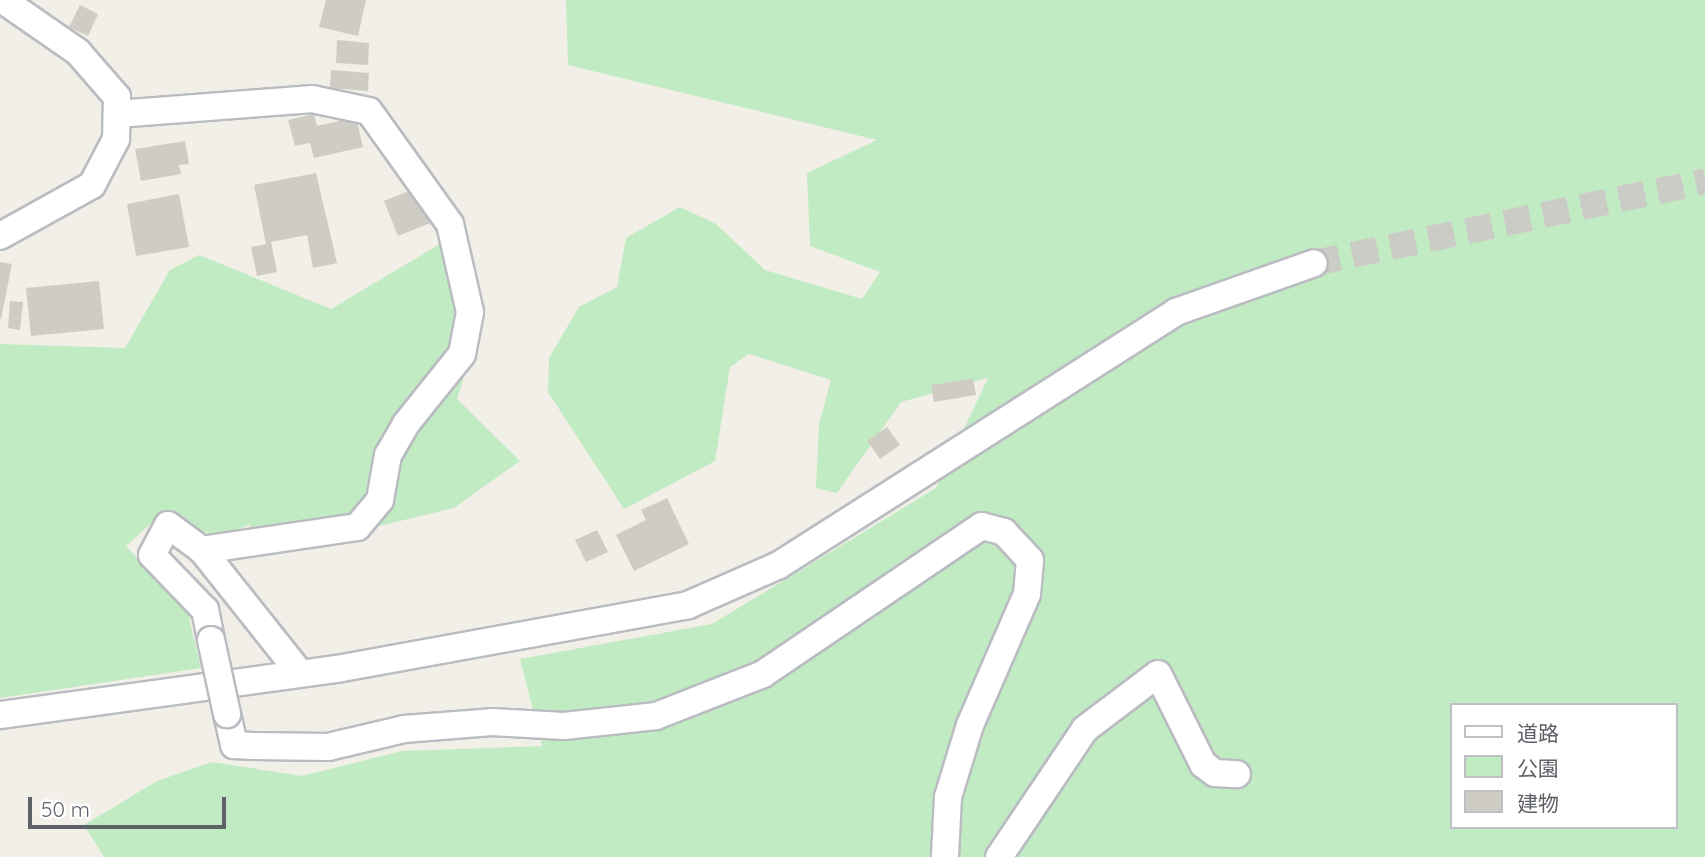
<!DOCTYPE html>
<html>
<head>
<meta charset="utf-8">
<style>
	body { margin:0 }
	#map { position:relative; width:1705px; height:857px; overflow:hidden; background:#f1efe7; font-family:Quicksand,"Noto Sans JP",sans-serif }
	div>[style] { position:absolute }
	.green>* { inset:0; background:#c1ebc2 }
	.building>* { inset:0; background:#cfccc5 }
	.minor-tunnel>* { height:26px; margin-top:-13px; transform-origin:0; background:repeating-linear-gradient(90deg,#ccccc7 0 26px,transparent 0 39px) }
	.roads { filter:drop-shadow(2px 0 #b9bcc1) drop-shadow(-2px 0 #b9bcc1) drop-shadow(0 2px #b9bcc1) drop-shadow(0 -2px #b9bcc1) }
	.minor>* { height:26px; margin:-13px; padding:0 13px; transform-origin:13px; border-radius:13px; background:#fff }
	.bridges { filter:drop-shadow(2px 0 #b9bcc1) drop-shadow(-2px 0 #b9bcc1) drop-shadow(0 2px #b9bcc1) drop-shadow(0 -2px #b9bcc1) }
	.minor-bridge>* { height:26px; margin:-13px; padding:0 13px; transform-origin:13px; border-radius:13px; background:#fff }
	span { translate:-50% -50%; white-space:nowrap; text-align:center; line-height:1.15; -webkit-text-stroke:5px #fff; paint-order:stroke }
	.legend { position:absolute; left:1450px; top:703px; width:228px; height:126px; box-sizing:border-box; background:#fff; border:2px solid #bfc0c3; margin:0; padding:9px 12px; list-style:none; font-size:21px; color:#5e6268 }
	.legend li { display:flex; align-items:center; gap:14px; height:35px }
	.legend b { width:35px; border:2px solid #bfc0c3 }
	.scale { position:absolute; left:28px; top:797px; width:198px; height:32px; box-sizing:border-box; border:4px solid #5e6268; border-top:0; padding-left:9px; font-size:21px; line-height:24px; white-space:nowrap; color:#5e6268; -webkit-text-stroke:5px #fff; paint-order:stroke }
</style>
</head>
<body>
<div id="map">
	<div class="green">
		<div style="clip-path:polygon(evenodd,566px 0,1705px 0,1705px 857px,104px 857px,84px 825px,157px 781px,212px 762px,302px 776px,402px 751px,542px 746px,520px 659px,712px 624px,936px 488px,988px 378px,901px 402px,837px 493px,816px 488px,819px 424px,831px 380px,749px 354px,730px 367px,715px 461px,624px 509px,548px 392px,549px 358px,579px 307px,617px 287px,626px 238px,680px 207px,716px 224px,765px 270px,862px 299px,880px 272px,810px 246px,807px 173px,877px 140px,568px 65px,566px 0,1451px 705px,1675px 705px,1675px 827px,1451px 827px,1451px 705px)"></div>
		<div style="clip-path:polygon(445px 241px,463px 305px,466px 370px,457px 399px,520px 461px,454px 508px,250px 557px,250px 524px,221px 537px,158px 517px,126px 546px,188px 614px,201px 668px,0 698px,0 344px,125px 348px,170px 270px,199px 255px,331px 309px)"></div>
	</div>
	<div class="building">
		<div style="clip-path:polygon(326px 0,366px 0,358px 36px,319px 27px)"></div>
		<div style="clip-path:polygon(80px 5px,98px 14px,88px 36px,69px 27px)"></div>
		<div style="clip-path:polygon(337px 40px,369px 43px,368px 65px,336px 63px)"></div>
		<div style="clip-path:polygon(331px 70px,369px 73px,368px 91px,330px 88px)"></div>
		<div style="clip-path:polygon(314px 114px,317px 126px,356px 117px,363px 147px,314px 158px,310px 143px,295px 146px,288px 120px)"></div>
		<div style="clip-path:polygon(185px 141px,189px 164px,179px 165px,181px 174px,141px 181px,135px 149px)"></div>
		<div style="clip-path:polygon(316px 173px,337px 263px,313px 268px,307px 235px,271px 242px,277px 272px,257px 276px,251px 247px,266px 244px,254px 185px)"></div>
		<div style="clip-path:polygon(419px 187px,433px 222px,398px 236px,384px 201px)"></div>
		<div style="clip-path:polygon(179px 194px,189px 247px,136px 256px,127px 204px)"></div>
		<div style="clip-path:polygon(0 262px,12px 264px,1px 319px,0 319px)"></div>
		<div style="clip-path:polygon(99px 281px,104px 329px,31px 336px,26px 288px)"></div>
		<div style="clip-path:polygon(10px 301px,23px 302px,20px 330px,8px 328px)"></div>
		<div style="clip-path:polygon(973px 379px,976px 395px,934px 402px,931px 385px)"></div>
		<div style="clip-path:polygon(887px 427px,900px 445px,880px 459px,867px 441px)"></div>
		<div style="clip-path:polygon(667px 498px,689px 544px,634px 571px,616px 535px,646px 520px,641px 510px)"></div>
		<div style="clip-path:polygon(597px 530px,608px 552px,586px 562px,575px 540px)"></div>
	</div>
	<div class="minor-tunnel">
		<div style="left:1314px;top:263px;width:400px;rotate:-11.8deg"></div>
	</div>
	<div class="roads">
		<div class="minor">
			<div style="left:117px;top:114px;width:196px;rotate:-4.4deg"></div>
			<div style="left:312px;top:99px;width:58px;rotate:11.9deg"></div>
			<div style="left:369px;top:111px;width:139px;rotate:54.4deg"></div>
			<div style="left:450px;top:224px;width:90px;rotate:77.2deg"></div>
			<div style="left:470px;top:312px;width:43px;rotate:100.8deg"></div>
			<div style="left:462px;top:354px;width:90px;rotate:128.7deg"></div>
			<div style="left:406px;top:424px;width:36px;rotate:120deg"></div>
			<div style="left:388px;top:455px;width:46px;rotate:100.1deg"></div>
			<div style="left:380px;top:500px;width:35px;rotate:130deg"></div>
			<div style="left:357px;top:527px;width:157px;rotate:171.6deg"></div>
			<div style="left:0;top:236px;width:105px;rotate:-29deg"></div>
			<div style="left:92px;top:185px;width:52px;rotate:-62.4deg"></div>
			<div style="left:116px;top:139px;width:42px;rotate:-88.6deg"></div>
			<div style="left:117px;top:97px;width:60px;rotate:-130.9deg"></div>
			<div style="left:78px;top:52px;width:91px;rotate:-145.3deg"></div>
			<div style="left:211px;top:640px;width:31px;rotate:-101deg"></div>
			<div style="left:205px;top:610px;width:76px;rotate:-133.9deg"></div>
			<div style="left:152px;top:555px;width:34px;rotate:-62deg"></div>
			<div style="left:168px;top:525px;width:42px;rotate:36.3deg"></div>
			<div style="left:202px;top:550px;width:156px;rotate:51.5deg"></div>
			<div style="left:227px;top:714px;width:32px;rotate:77deg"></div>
			<div style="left:234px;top:745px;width:20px;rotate:3deg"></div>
			<div style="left:254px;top:746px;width:74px;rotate:0.8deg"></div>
			<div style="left:328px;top:747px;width:78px;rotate:-13.3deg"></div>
			<div style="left:404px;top:729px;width:88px;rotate:-4.5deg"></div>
			<div style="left:492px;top:722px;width:72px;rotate:3.2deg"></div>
			<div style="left:564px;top:726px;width:93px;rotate:-6.2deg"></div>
			<div style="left:656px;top:716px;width:115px;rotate:-21.4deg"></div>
			<div style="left:763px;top:674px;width:264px;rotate:-34.1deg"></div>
			<div style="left:982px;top:526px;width:23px;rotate:15deg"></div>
			<div style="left:1004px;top:532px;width:38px;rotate:47deg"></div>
			<div style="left:1030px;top:560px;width:34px;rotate:95deg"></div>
			<div style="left:1027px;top:594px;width:143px;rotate:113.5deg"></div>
			<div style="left:970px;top:725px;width:75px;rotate:107deg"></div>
			<div style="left:948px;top:797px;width:60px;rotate:92.9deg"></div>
			<div style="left:0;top:715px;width:340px;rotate:-7.8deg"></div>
			<div style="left:337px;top:669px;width:357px;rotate:-10.3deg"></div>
			<div style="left:688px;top:605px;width:99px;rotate:-23.7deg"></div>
			<div style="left:779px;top:565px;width:471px;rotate:-32.5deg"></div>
			<div style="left:1176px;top:312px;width:146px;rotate:-19.5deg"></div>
			<div style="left:999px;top:857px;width:154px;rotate:-56.1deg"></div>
			<div style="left:1085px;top:729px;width:91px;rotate:-37deg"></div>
			<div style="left:1158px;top:674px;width:101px;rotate:63.4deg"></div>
			<div style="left:1203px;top:764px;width:15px;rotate:37deg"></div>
			<div style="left:1215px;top:773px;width:22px;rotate:3deg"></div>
		</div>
	</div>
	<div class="bridges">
		<div class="minor-bridge">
			<div style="left:211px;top:640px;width:76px;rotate:77.8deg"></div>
		</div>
	</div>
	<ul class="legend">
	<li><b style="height:9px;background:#fff"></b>道路</li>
	<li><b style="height:19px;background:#c1ebc2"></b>公園</li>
	<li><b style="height:19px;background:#cfccc5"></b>建物</li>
	</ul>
	<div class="scale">50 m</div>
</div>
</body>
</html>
